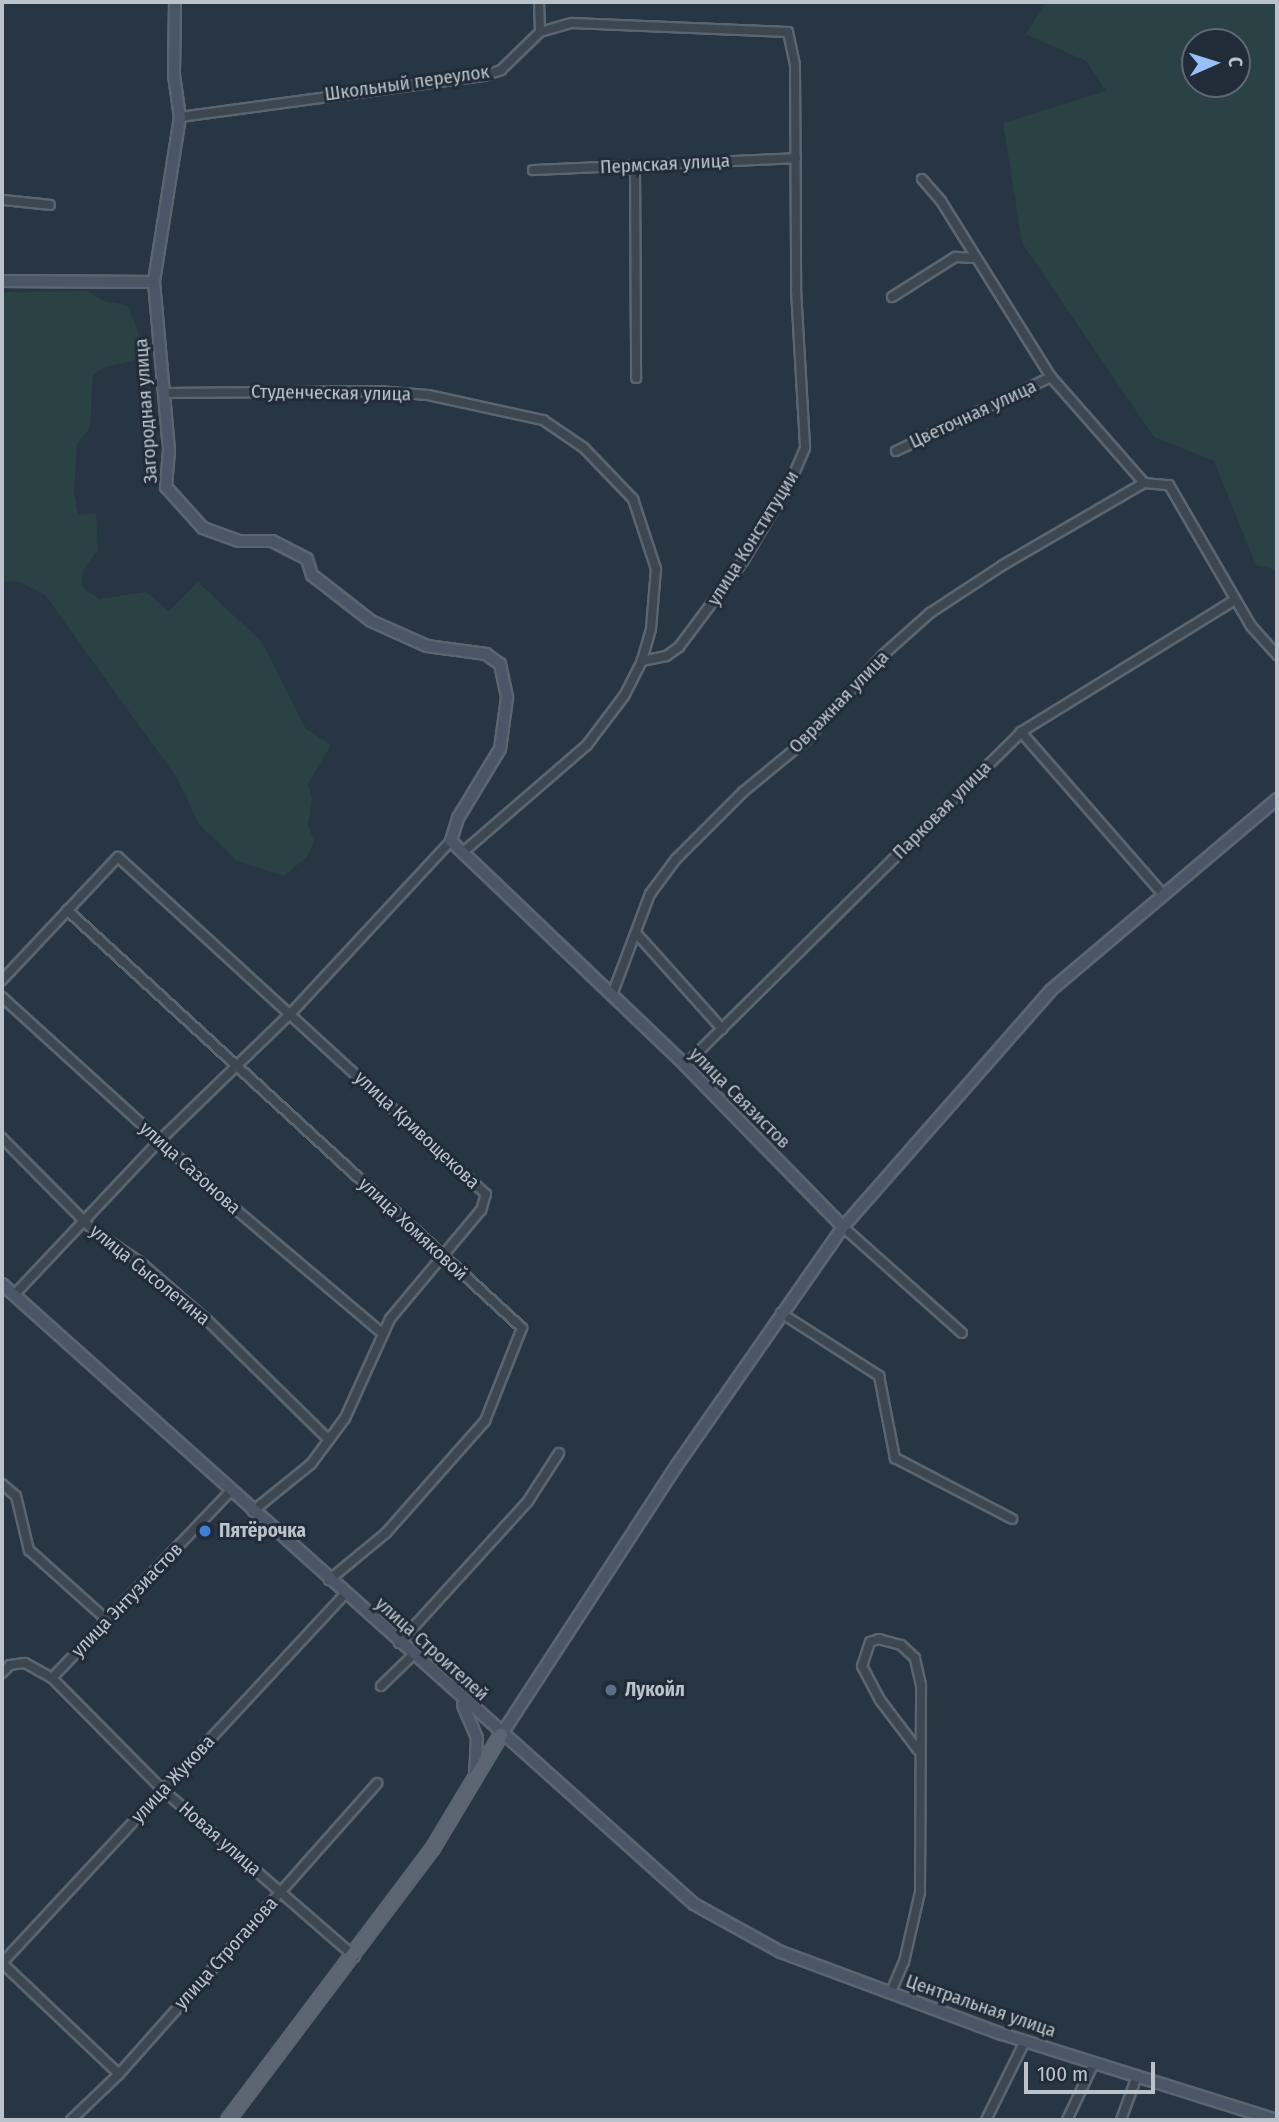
<!DOCTYPE html>
<html>
<head>
<meta charset="utf-8">
<style>
	body { margin:0 }
	#map { position:relative; width:1279px; height:2122px; overflow:hidden; background:#283543; font-family:"Fira Sans Condensed",sans-serif }
	div>[style] { position:absolute }
	.green>* { inset:0; background:#2a4244 }
	.roads { filter:drop-shadow(2px 0 #5b6570) drop-shadow(-2px 0 #5b6570) drop-shadow(0 2px #5b6570) drop-shadow(0 -2px #5b6570) }
	.street>* { height:8px; margin:-4px; padding:0 4px; transform-origin:4px; border-radius:4px; background:#3c4752 }
	.secondary>* { height:10px; margin:-5px; padding:0 5px; transform-origin:5px; border-radius:5px; background:#4a5665 }
	.primary>* { height:12px; margin:-6px; padding:0 6px; transform-origin:6px; border-radius:6px; background:#5b6672 }
	.dots>* { width:19px; height:19px; translate:-50% -50%; box-sizing:border-box; border:4px solid #212c38; border-radius:50% }
	span { translate:-50% -50%; white-space:nowrap; text-align:center; line-height:1.15; -webkit-text-stroke:6px #212c38; paint-order:stroke }
	.street-label { font-size:19px; color:#bac2cc }
	.poi-label { font-size:19px; color:#bac2cc; font-weight:700 }
	.left { translate:0 -50%; text-align:left }
	.frame { position:absolute; inset:0; border:4px solid #bac2cc; pointer-events:none }
	.north { position:absolute; left:1181px; top:28px; width:70px; height:70px; box-sizing:border-box; background:#212c38; border:2px solid #5e6873; border-radius:50%; rotate:87deg; font-size:19px; font-weight:700; line-height:28px; text-align:center; color:#bac2cc }
	.north::after { content:''; display:block; margin:auto; width:24px; height:32px; background:#95c1f6; clip-path:polygon(50% 0,100% 100%,50% 72%,0 100%) }
	.scale { position:absolute; left:1024px; top:2062px; width:131px; height:32px; box-sizing:border-box; border:4px solid #bac2cc; border-top:0; padding-left:9px; font-size:21px; line-height:24px; white-space:nowrap; color:#bac2cc; -webkit-text-stroke:5px #212c38; paint-order:stroke }
</style>
</head>
<body>
<div id="map">
	<div class="green">
		<div style="clip-path:polygon(evenodd,1046px 2px,1277px 2px,1277px 570px,1256px 565px,1214px 461px,1154px 437px,1022px 243px,1003px 123px,1106px 91px,1086px 61px,1026px 34px,1046px 2px,1195px 42px,1237px 42px,1237px 84px,1195px 84px,1195px 42px)"></div>
		<div style="clip-path:polygon(87px 291px,103px 301px,127px 305px,142px 342px,133px 361px,104px 367px,93px 375px,90px 428px,77px 444px,74px 491px,78px 515px,96px 513px,98px 550px,83px 570px,81px 586px,99px 599px,146px 592px,169px 611px,198px 582px,262px 642px,306px 729px,331px 745px,308px 784px,312px 799px,308px 825px,314px 841px,308px 856px,284px 876px,237px 861px,199px 824px,177px 778px,45px 595px,20px 582px,2px 581px,2px 292px)"></div>
	</div>
	<div class="roads">
		<div class="street">
			<div style="left:539px;top:2px;width:30px;rotate:88deg"></div>
			<div style="left:180px;top:117px;width:306px;rotate:-7.7deg"></div>
			<div style="left:483px;top:76px;width:19px;rotate:-18deg"></div>
			<div style="left:501px;top:70px;width:54px;rotate:-44.3deg"></div>
			<div style="left:540px;top:32px;width:33px;rotate:-16deg"></div>
			<div style="left:572px;top:23px;width:216px;rotate:2.4deg"></div>
			<div style="left:788px;top:32px;width:34px;rotate:78deg"></div>
			<div style="left:795px;top:65px;width:225px;rotate:89.7deg"></div>
			<div style="left:796px;top:290px;width:158px;rotate:86.7deg"></div>
			<div style="left:805px;top:448px;width:34px;rotate:113deg"></div>
			<div style="left:792px;top:479px;width:94px;rotate:120.7deg"></div>
			<div style="left:744px;top:560px;width:109px;rotate:126.8deg"></div>
			<div style="left:679px;top:647px;width:16px;rotate:145deg"></div>
			<div style="left:666px;top:656px;width:25px;rotate:168deg"></div>
			<div style="left:642px;top:661px;width:39px;rotate:117deg"></div>
			<div style="left:624px;top:696px;width:61px;rotate:127.1deg"></div>
			<div style="left:587px;top:745px;width:164px;rotate:139.2deg"></div>
			<div style="left:635px;top:165px;width:213px;rotate:89.7deg"></div>
			<div style="left:533px;top:170px;width:263px;rotate:-2.6deg"></div>
			<div style="left:922px;top:179px;width:29px;rotate:49deg"></div>
			<div style="left:941px;top:201px;width:208px;rotate:58deg"></div>
			<div style="left:1051px;top:377px;width:141px;rotate:48.7deg"></div>
			<div style="left:1144px;top:483px;width:25px;rotate:5deg"></div>
			<div style="left:1169px;top:485px;width:163px;rotate:59.8deg"></div>
			<div style="left:1251px;top:626px;width:39px;rotate:48deg"></div>
			<div style="left:2px;top:200px;width:48px;rotate:5.9deg"></div>
			<div style="left:892px;top:297px;width:75px;rotate:-32.4deg"></div>
			<div style="left:955px;top:257px;width:20px;rotate:3deg"></div>
			<div style="left:165px;top:393px;width:212px;rotate:-0.5deg"></div>
			<div style="left:377px;top:391px;width:51px;rotate:4.5deg"></div>
			<div style="left:428px;top:395px;width:118px;rotate:12.3deg"></div>
			<div style="left:543px;top:420px;width:50px;rotate:34.3deg"></div>
			<div style="left:584px;top:448px;width:71px;rotate:46.1deg"></div>
			<div style="left:633px;top:499px;width:74px;rotate:71.8deg"></div>
			<div style="left:656px;top:569px;width:60px;rotate:94.8deg"></div>
			<div style="left:651px;top:629px;width:33px;rotate:106deg"></div>
			<div style="left:896px;top:451px;width:172px;rotate:-25.5deg"></div>
			<div style="left:1021px;top:732px;width:215px;rotate:48.8deg"></div>
			<div style="left:67px;top:910px;width:618px;rotate:42.57deg"></div>
			<div style="left:522px;top:1328px;width:100px;rotate:111.7deg"></div>
			<div style="left:485px;top:1421px;width:149px;rotate:131.5deg"></div>
			<div style="left:386px;top:1533px;width:74px;rotate:140.5deg"></div>
			<div style="left:636px;top:933px;width:129px;rotate:48.1deg"></div>
			<div style="left:2px;top:980px;width:169px;rotate:-46.7deg"></div>
			<div style="left:118px;top:857px;width:499px;rotate:42.5deg"></div>
			<div style="left:486px;top:1194px;width:17px;rotate:107deg"></div>
			<div style="left:481px;top:1210px;width:142px;rotate:129.9deg"></div>
			<div style="left:390px;top:1319px;width:109px;rotate:114.4deg"></div>
			<div style="left:345px;top:1418px;width:57px;rotate:126.5deg"></div>
			<div style="left:311px;top:1464px;width:75px;rotate:141deg"></div>
			<div style="left:612px;top:995px;width:108px;rotate:-69.4deg"></div>
			<div style="left:650px;top:894px;width:44px;rotate:-53.4deg"></div>
			<div style="left:676px;top:859px;width:95px;rotate:-45deg"></div>
			<div style="left:743px;top:792px;width:82px;rotate:-39.5deg"></div>
			<div style="left:806px;top:740px;width:115px;rotate:-47.8deg"></div>
			<div style="left:883px;top:655px;width:63px;rotate:-41.8deg"></div>
			<div style="left:930px;top:613px;width:87px;rotate:-33.3deg"></div>
			<div style="left:1003px;top:565px;width:163px;rotate:-30.2deg"></div>
			<div style="left:2px;top:997px;width:314px;rotate:42.3deg"></div>
			<div style="left:234px;top:1208px;width:195px;rotate:40.2deg"></div>
			<div style="left:685px;top:1065px;width:473px;rotate:-44.7deg"></div>
			<div style="left:1021px;top:732px;width:251px;rotate:-31.7deg"></div>
			<div style="left:2px;top:1138px;width:131px;rotate:45.3deg"></div>
			<div style="left:94px;top:1231px;width:55px;rotate:34deg"></div>
			<div style="left:140px;top:1262px;width:91px;rotate:41deg"></div>
			<div style="left:209px;top:1322px;width:168px;rotate:44.5deg"></div>
			<div style="left:843px;top:1227px;width:159px;rotate:41.7deg"></div>
			<div style="left:14px;top:1295px;width:212px;rotate:-46.7deg"></div>
			<div style="left:159px;top:1141px;width:185px;rotate:-44.1deg"></div>
			<div style="left:292px;top:1012px;width:233px;rotate:-47.1deg"></div>
			<div style="left:781px;top:1313px;width:117px;rotate:32.7deg"></div>
			<div style="left:879px;top:1376px;width:84px;rotate:79deg"></div>
			<div style="left:895px;top:1458px;width:132px;rotate:27.5deg"></div>
			<div style="left:2px;top:1484px;width:18px;rotate:41deg"></div>
			<div style="left:16px;top:1496px;width:56px;rotate:76.5deg"></div>
			<div style="left:29px;top:1550px;width:105px;rotate:41.9deg"></div>
			<div style="left:399px;top:1643px;width:192px;rotate:-47.7deg"></div>
			<div style="left:528px;top:1501px;width:57px;rotate:-57.1deg"></div>
			<div style="left:2px;top:1673px;width:11px;rotate:-45deg"></div>
			<div style="left:10px;top:1665px;width:15px;rotate:-8deg"></div>
			<div style="left:25px;top:1663px;width:31px;rotate:29deg"></div>
			<div style="left:52px;top:1678px;width:158px;rotate:45.3deg"></div>
			<div style="left:163px;top:1790px;width:254px;rotate:41deg"></div>
			<div style="left:52px;top:1678px;width:259px;rotate:-46.3deg"></div>
			<div style="left:381px;top:1686px;width:45px;rotate:-44.1deg"></div>
			<div style="left:2px;top:1963px;width:504px;rotate:-47.09deg"></div>
			<div style="left:2px;top:1963px;width:161px;rotate:43.5deg"></div>
			<div style="left:891px;top:1992px;width:33px;rotate:-67deg"></div>
			<div style="left:904px;top:1962px;width:72px;rotate:-77.1deg"></div>
			<div style="left:920px;top:1892px;width:207px;rotate:-89.7deg"></div>
			<div style="left:921px;top:1685px;width:28px;rotate:-103deg"></div>
			<div style="left:915px;top:1658px;width:19px;rotate:-137deg"></div>
			<div style="left:901px;top:1645px;width:23px;rotate:-165deg"></div>
			<div style="left:879px;top:1639px;width:9px;rotate:162deg"></div>
			<div style="left:870px;top:1642px;width:25px;rotate:108deg"></div>
			<div style="left:862px;top:1666px;width:38px;rotate:62deg"></div>
			<div style="left:880px;top:1700px;width:63px;rotate:52.8deg"></div>
			<div style="left:71px;top:2120px;width:66px;rotate:-43.8deg"></div>
			<div style="left:119px;top:2074px;width:389px;rotate:-48.4deg"></div>
			<div style="left:986px;top:2120px;width:88px;rotate:-63.7deg"></div>
			<div style="left:1067px;top:2120px;width:63px;rotate:-64.7deg"></div>
			<div style="left:1121px;top:2120px;width:47px;rotate:-70deg"></div>
		</div>
		<div class="secondary">
			<div style="left:175px;top:2px;width:73px;rotate:90.8deg"></div>
			<div style="left:174px;top:75px;width:42px;rotate:81.9deg"></div>
			<div style="left:180px;top:117px;width:167px;rotate:99deg"></div>
			<div style="left:154px;top:282px;width:170px;rotate:84.9deg"></div>
			<div style="left:169px;top:451px;width:36px;rotate:95deg"></div>
			<div style="left:166px;top:487px;width:55px;rotate:47.9deg"></div>
			<div style="left:203px;top:528px;width:38px;rotate:20deg"></div>
			<div style="left:239px;top:541px;width:33px"></div>
			<div style="left:272px;top:541px;width:39px;rotate:27deg"></div>
			<div style="left:307px;top:559px;width:17px;rotate:73deg"></div>
			<div style="left:312px;top:575px;width:75px;rotate:37.9deg"></div>
			<div style="left:371px;top:621px;width:61px;rotate:24.1deg"></div>
			<div style="left:427px;top:646px;width:60px;rotate:7.7deg"></div>
			<div style="left:486px;top:654px;width:17px;rotate:36deg"></div>
			<div style="left:500px;top:664px;width:35px;rotate:78deg"></div>
			<div style="left:507px;top:698px;width:51px;rotate:97.8deg"></div>
			<div style="left:500px;top:749px;width:81px;rotate:121.3deg"></div>
			<div style="left:458px;top:818px;width:24px;rotate:107deg"></div>
			<div style="left:451px;top:841px;width:324px;rotate:43.7deg"></div>
			<div style="left:685px;top:1065px;width:226px;rotate:45.7deg"></div>
			<div style="left:2px;top:281px;width:152px;rotate:0.4deg"></div>
			<div style="left:2px;top:1284px;width:929px;rotate:41.86deg"></div>
			<div style="left:694px;top:1904px;width:99px;rotate:28.9deg"></div>
			<div style="left:781px;top:1952px;width:236px;rotate:20.4deg"></div>
			<div style="left:1002px;top:2034px;width:288px;rotate:17.4deg"></div>
			<div style="left:463px;top:1705px;width:36px;rotate:67deg"></div>
			<div style="left:477px;top:1738px;width:38px;rotate:93deg"></div>
			<div style="left:501px;top:1735px;width:322px;rotate:-56.9deg"></div>
			<div style="left:677px;top:1465px;width:290px;rotate:-55.1deg"></div>
			<div style="left:843px;top:1227px;width:315px;rotate:-48.7deg"></div>
			<div style="left:1051px;top:990px;width:296px;rotate:-40.2deg"></div>
		</div>
		<div class="primary">
			<div style="left:228px;top:2120px;width:341px;rotate:-53deg"></div>
			<div style="left:433px;top:1848px;width:132px;rotate:-59deg"></div>
		</div>
	</div>
	<div class="dots">
		<div style="left:205px;top:1531px;background:#3f7fe0"></div>
		<div style="left:611px;top:1690px;background:#5c6f8a"></div>
	</div>
	<div class="street-label">
		<span style="left:407px;top:83px;rotate:-8deg">Школьный переулок</span>
		<span style="left:665px;top:164px;rotate:-3deg">Пермская улица</span>
		<span style="left:331px;top:393px;rotate:1deg">Студенческая улица</span>
		<span style="left:146px;top:411px;rotate:-94deg">Загородная улица</span>
		<span style="left:973px;top:414px;rotate:-25deg">Цветочная улица</span>
		<span style="left:753px;top:538px;rotate:-58deg">улица Конституции</span>
		<span style="left:839px;top:702px;rotate:-46deg">Овражная улица</span>
		<span style="left:942px;top:810px;rotate:-45deg">Парковая улица</span>
		<span style="left:740px;top:1098px;rotate:45deg">улица Связистов</span>
		<span style="left:417px;top:1130px;rotate:43deg">улица Кривощекова</span>
		<span style="left:190px;top:1168px;rotate:42deg">улица Сазонова</span>
		<span style="left:413px;top:1229px;rotate:43deg">улица Хомяковой</span>
		<span style="left:150px;top:1275px;rotate:39deg">улица Сысолетина</span>
		<span style="left:127px;top:1600px;rotate:-46deg">улица Энтузиастов</span>
		<span style="left:432px;top:1649px;rotate:42deg">улица Строителей</span>
		<span style="left:173px;top:1779px;rotate:-47deg">улица Жукова</span>
		<span style="left:220px;top:1839px;rotate:41deg">Новая улица</span>
		<span style="left:226px;top:1953px;rotate:-48deg">улица Строганова</span>
		<span style="left:981px;top:2006px;rotate:19deg">Центральная улица</span>
	</div>
	<div class="poi-label">
		<span class="left" style="left:219px;top:1531px">Пятёрочка</span>
		<span class="left" style="left:625px;top:1690px">Лукойл</span>
	</div>
	<div class="frame"></div>
	<div class="north">С</div>
	<div class="scale">100 m</div>
</div>
</body>
</html>
